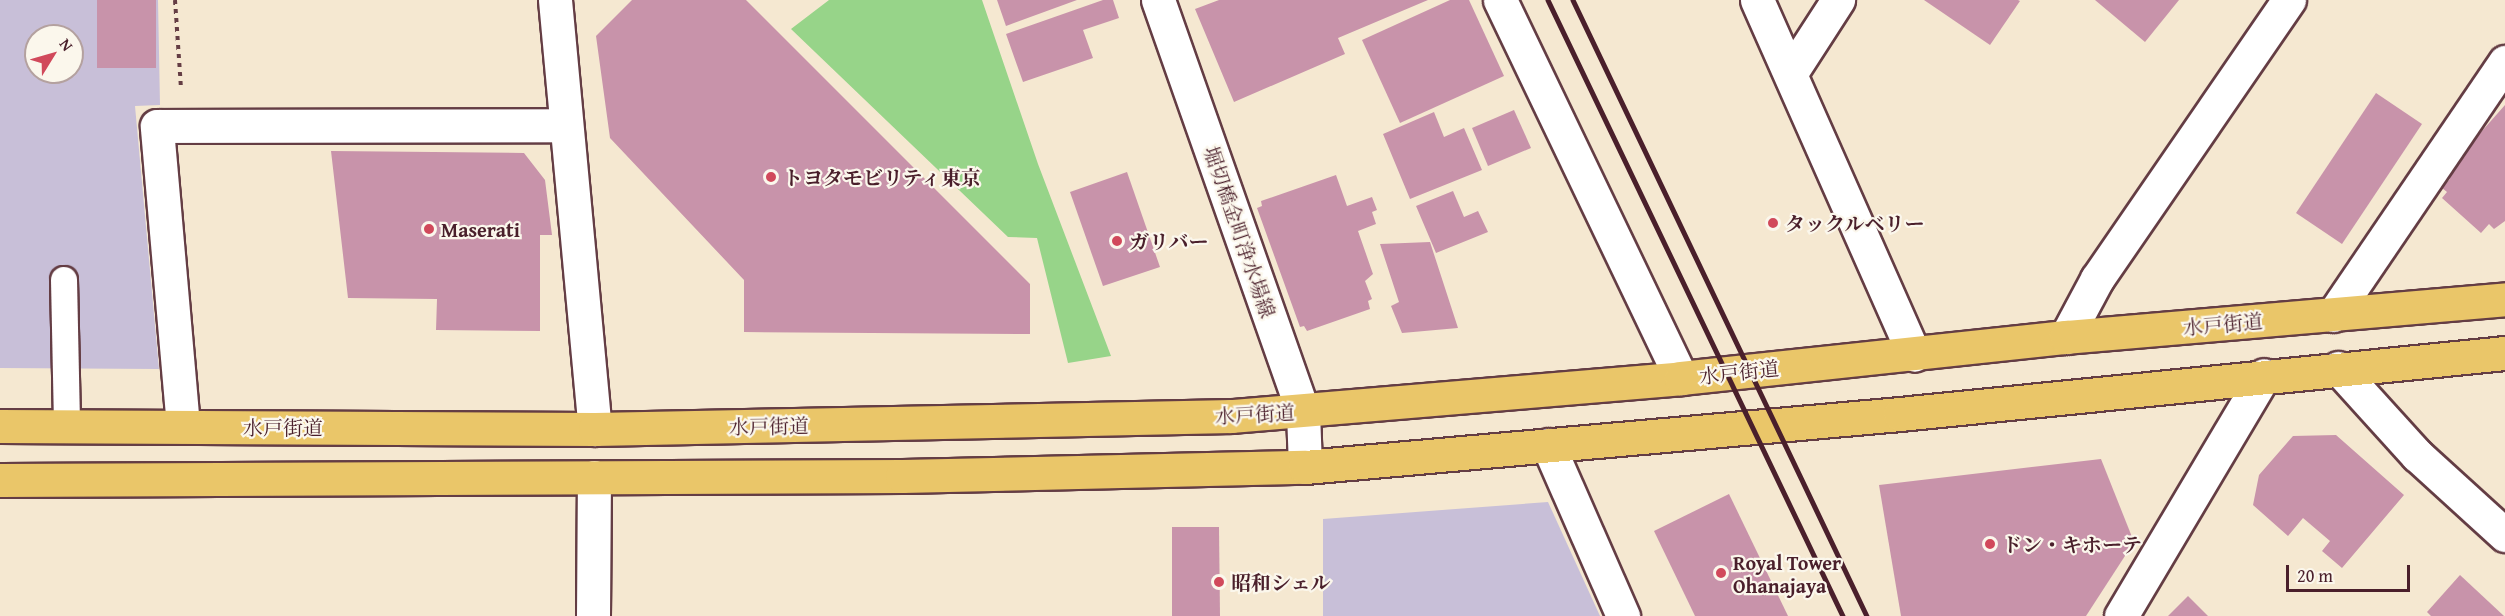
<!DOCTYPE html>
<html>
<head>
<meta charset="utf-8">
<style>
	body { margin:0 }
	#map { position:relative; width:2505px; height:616px; overflow:hidden; background:#f5e8d1; font-family:"Gentium Book Plus","Noto Serif JP",serif }
	div>[style] { position:absolute }
	.industrial>* { inset:0; background:#c8bfd8 }
	.green>* { inset:0; background:#97d489 }
	.building>* { inset:0; background:#c893aa }
	.path>* { height:4px; margin-top:-2px; transform-origin:0; background:repeating-linear-gradient(90deg,#643d44 0 4.5px,transparent 0 9px) }
	.roads { filter:drop-shadow(2px 0 #643d44) drop-shadow(-2px 0 #643d44) drop-shadow(0 2px #643d44) drop-shadow(0 -2px #643d44) }
	.service>* { height:26px; margin:-13px; padding:0 13px; transform-origin:13px; border-radius:13px; background:#fff }
	.minor>* { height:33px; margin:-16.5px; padding:0 16.5px; transform-origin:16.5px; border-radius:16.5px; background:#fff }
	.tertiary>* { height:33px; margin:-16.5px; padding:0 16.5px; transform-origin:16.5px; border-radius:16.5px; background:#fff }
	.trunk>* { height:33px; margin:-16.5px; padding:0 16.5px; transform-origin:16.5px; border-radius:16.5px; background:#eac669 }
	.rail>* { height:4.5px; margin:-2.25px; padding:0 2.25px; transform-origin:2.25px; border-radius:2.25px; background:#4a1f2b }
	.dots>* { width:16px; height:16px; translate:-50% -50%; box-sizing:border-box; border:3px solid #fbf7ec; border-radius:50% }
	span { translate:-50% -50%; white-space:nowrap; text-align:center; line-height:1.15; -webkit-text-stroke:4.5px #fbf7ec; paint-order:stroke }
	.poi-label { font-size:20px; color:#4a1f2b; font-weight:700 }
	.left { translate:0 -50%; text-align:left }
	.street-label { font-size:20px; color:#4a1f2b }
	.north { position:absolute; left:24px; top:24px; width:60px; height:60px; box-sizing:border-box; background:#fbf7ec; border:2px solid #b4a19f; border-radius:50%; rotate:53deg; font-size:16px; font-weight:700; line-height:24px; text-align:center; color:#4a1f2b }
	.north::after { content:''; display:block; margin:auto; width:21px; height:27px; background:#d1495b; clip-path:polygon(50% 0,100% 100%,50% 72%,0 100%) }
	.scale { position:absolute; left:2286px; top:565px; width:124px; height:27px; box-sizing:border-box; border:3px solid #4a1f2b; border-top:0; padding-left:8px; font-size:18px; line-height:21px; white-space:nowrap; color:#4a1f2b; -webkit-text-stroke:4px #fbf7ec; paint-order:stroke }
</style>
</head>
<body>
<div id="map">
	<div class="industrial">
		<div style="clip-path:polygon(evenodd,0 0,158px 0,160px 105px,135px 106px,159px 369px,0 368px,0 0,36px 36px,72px 36px,72px 72px,36px 72px,36px 36px)"></div>
		<div style="clip-path:polygon(1548px 502px,1600px 616px,1323px 616px,1323px 519px)"></div>
	</div>
	<div class="green">
		<div style="clip-path:polygon(829px 0,982px 0,1038px 164px,1111px 356px,1068px 363px,1037px 238px,1008px 237px,791px 29px)"></div>
	</div>
	<div class="building">
		<div style="clip-path:polygon(97px 0,156px 0,156px 68px,97px 68px)"></div>
		<div style="clip-path:polygon(632px 0,746px 0,1030px 284px,1030px 334px,744px 332px,744px 280px,610px 138px,596px 36px)"></div>
		<div style="clip-path:polygon(997px 0,1077px 0,1006px 26px)"></div>
		<div style="clip-path:polygon(1103px 0,1113px 0,1119px 18px,1083px 30px,1093px 58px,1023px 82px,1006px 34px)"></div>
		<div style="clip-path:polygon(1219px 0,1428px 0,1338px 38px,1345px 54px,1234px 102px,1195px 9px)"></div>
		<div style="clip-path:polygon(1450px 0,1469px 0,1504px 76px,1400px 123px,1362px 40px)"></div>
		<div style="clip-path:polygon(1924px 0,2018px 0,2020px 1px,1990px 45px)"></div>
		<div style="clip-path:polygon(2095px 0,2179px 0,2145px 42px)"></div>
		<div style="clip-path:polygon(2376px 93px,2422px 124px,2342px 244px,2296px 213px)"></div>
		<div style="clip-path:polygon(2505px 105px,2505px 221px,2494px 229px,2489px 224px,2481px 233px,2442px 198px,2447px 192px,2442px 188px,2450px 179px,2444px 174px)"></div>
		<div style="clip-path:polygon(1514px 110px,1531px 148px,1488px 166px,1472px 128px)"></div>
		<div style="clip-path:polygon(1434px 112px,1444px 137px,1464px 128px,1482px 170px,1410px 199px,1383px 134px)"></div>
		<div style="clip-path:polygon(331px 151px,524px 153px,545px 180px,552px 235px,540px 235px,540px 331px,436px 330px,437px 299px,348px 298px)"></div>
		<div style="clip-path:polygon(1127px 172px,1160px 267px,1103px 286px,1070px 192px)"></div>
		<div style="clip-path:polygon(1336px 175px,1347px 206px,1372px 197px,1377px 210px,1372px 212px,1376px 224px,1358px 231px,1373px 274px,1365px 281px,1372px 299px,1368px 301px,1370px 309px,1307px 331px,1304px 326px,1300px 327px,1257px 208px,1262px 206px,1261px 201px)"></div>
		<div style="clip-path:polygon(1453px 191px,1464px 217px,1478px 211px,1488px 232px,1436px 253px,1416px 206px)"></div>
		<div style="clip-path:polygon(1430px 242px,1458px 328px,1402px 333px,1391px 306px,1399px 302px,1380px 244px)"></div>
		<div style="clip-path:polygon(2336px 435px,2404px 495px,2342px 568px,2322px 551px,2330px 541px,2303px 518px,2288px 536px,2253px 505px,2259px 475px,2293px 436px)"></div>
		<div style="clip-path:polygon(2101px 459px,2134px 542px,2086px 616px,1901px 616px,1879px 485px)"></div>
		<div style="clip-path:polygon(1729px 494px,1788px 616px,1695px 616px,1654px 531px)"></div>
		<div style="clip-path:polygon(1172px 527px,1219px 527px,1220px 616px,1172px 616px)"></div>
		<div style="clip-path:polygon(2460px 575px,2504px 616px,2431px 616px,2427px 612px)"></div>
		<div style="clip-path:polygon(2188px 596px,2208px 616px,2168px 616px)"></div>
	</div>
	<div class="path">
		<div style="left:175px;top:0;width:89px;rotate:86.1deg"></div>
	</div>
	<div class="roads">
		<div class="service">
			<div style="left:64px;top:280px;width:146px;rotate:88.8deg"></div>
		</div>
		<div class="minor">
			<div style="left:555px;top:0;width:431px;rotate:84.7deg"></div>
			<div style="left:1500px;top:0;width:419px;rotate:64.4deg"></div>
			<div style="left:1757px;top:0;width:388px;rotate:66.1deg"></div>
			<div style="left:1792px;top:71px;width:85px;rotate:-57.1deg"></div>
			<div style="left:2333px;top:315px;width:306px;rotate:-55.8deg"></div>
			<div style="left:2066px;top:337px;width:66px;rotate:-61.9deg"></div>
			<div style="left:2097px;top:279px;width:339px;rotate:-55.5deg"></div>
			<div style="left:183px;top:426px;width:301px;rotate:-95deg"></div>
			<div style="left:157px;top:126px;width:409px;rotate:-0.1deg"></div>
			<div style="left:1548px;top:445px;width:187px;rotate:66.3deg"></div>
			<div style="left:593px;top:616px;width:139px;rotate:-89.6deg"></div>
			<div style="left:2121px;top:616px;width:280px;rotate:-59.3deg"></div>
		</div>
		<div class="tertiary">
			<div style="left:1158px;top:0;width:437px;rotate:70.6deg"></div>
			<div style="left:1303px;top:412px;width:55px;rotate:87.9deg"></div>
			<div style="left:2338px;top:368px;width:118px;rotate:47.8deg"></div>
			<div style="left:2417px;top:455px;width:119px;rotate:42.3deg"></div>
		</div>
		<div class="trunk">
			<div style="left:0;top:426px;width:595px;rotate:0.29deg"></div>
			<div style="left:595px;top:429px;width:637px;rotate:-1.17deg"></div>
			<div style="left:1232px;top:416px;width:451px;rotate:-4.8deg"></div>
			<div style="left:1681px;top:378px;width:387px;rotate:-6.1deg"></div>
			<div style="left:2066px;top:337px;width:441px;rotate:-4.9deg"></div>
			<div style="left:0;top:480px;width:902px;rotate:-0.25deg"></div>
			<div style="left:902px;top:476px;width:403px;rotate:-1.3deg"></div>
			<div style="left:1305px;top:467px;width:597px;rotate:-5.09deg"></div>
			<div style="left:1900px;top:414px;width:608px;rotate:-5.76deg"></div>
		</div>
	</div>
	<div class="rail">
		<div style="left:1548px;top:0;width:683px;rotate:64.41deg"></div>
		<div style="left:1573px;top:0;width:683px;rotate:64.49deg"></div>
	</div>
	<div class="dots">
		<div style="left:771px;top:177px;background:#d1495b"></div>
		<div style="left:1773px;top:223px;background:#d1495b"></div>
		<div style="left:429px;top:229px;background:#d1495b"></div>
		<div style="left:1117px;top:241px;background:#d1495b"></div>
		<div style="left:1990px;top:544px;background:#d1495b"></div>
		<div style="left:1721px;top:573px;background:#d1495b"></div>
		<div style="left:1219px;top:582px;background:#d1495b"></div>
	</div>
	<div class="poi-label">
		<span class="left" style="left:783px;top:177px">トヨタモビリティ東京</span>
		<span class="left" style="left:1785px;top:223px">タックルベリー</span>
		<span class="left" style="left:441px;top:229px">Maserati</span>
		<span class="left" style="left:1129px;top:241px">ガリバー</span>
		<span class="left" style="left:2002px;top:544px">ドン・キホーテ</span>
		<span class="left" style="left:1733px;top:574px">Royal Tower<br>Ohanajaya</span>
		<span class="left" style="left:1231px;top:582px">昭和シェル</span>
	</div>
	<div class="street-label">
		<span style="left:1240px;top:232px;rotate:71deg">堀切橋金町浄水場線</span>
		<span style="left:2223px;top:324px;rotate:-5deg">水戸街道</span>
		<span style="left:1739px;top:372px;rotate:-6deg">水戸街道</span>
		<span style="left:1255px;top:414px;rotate:-3deg">水戸街道</span>
		<span style="left:769px;top:426px;rotate:-1deg">水戸街道</span>
		<span style="left:283px;top:427px">水戸街道</span>
	</div>
	<div class="north">N</div>
	<div class="scale">20 m</div>
</div>
</body>
</html>
